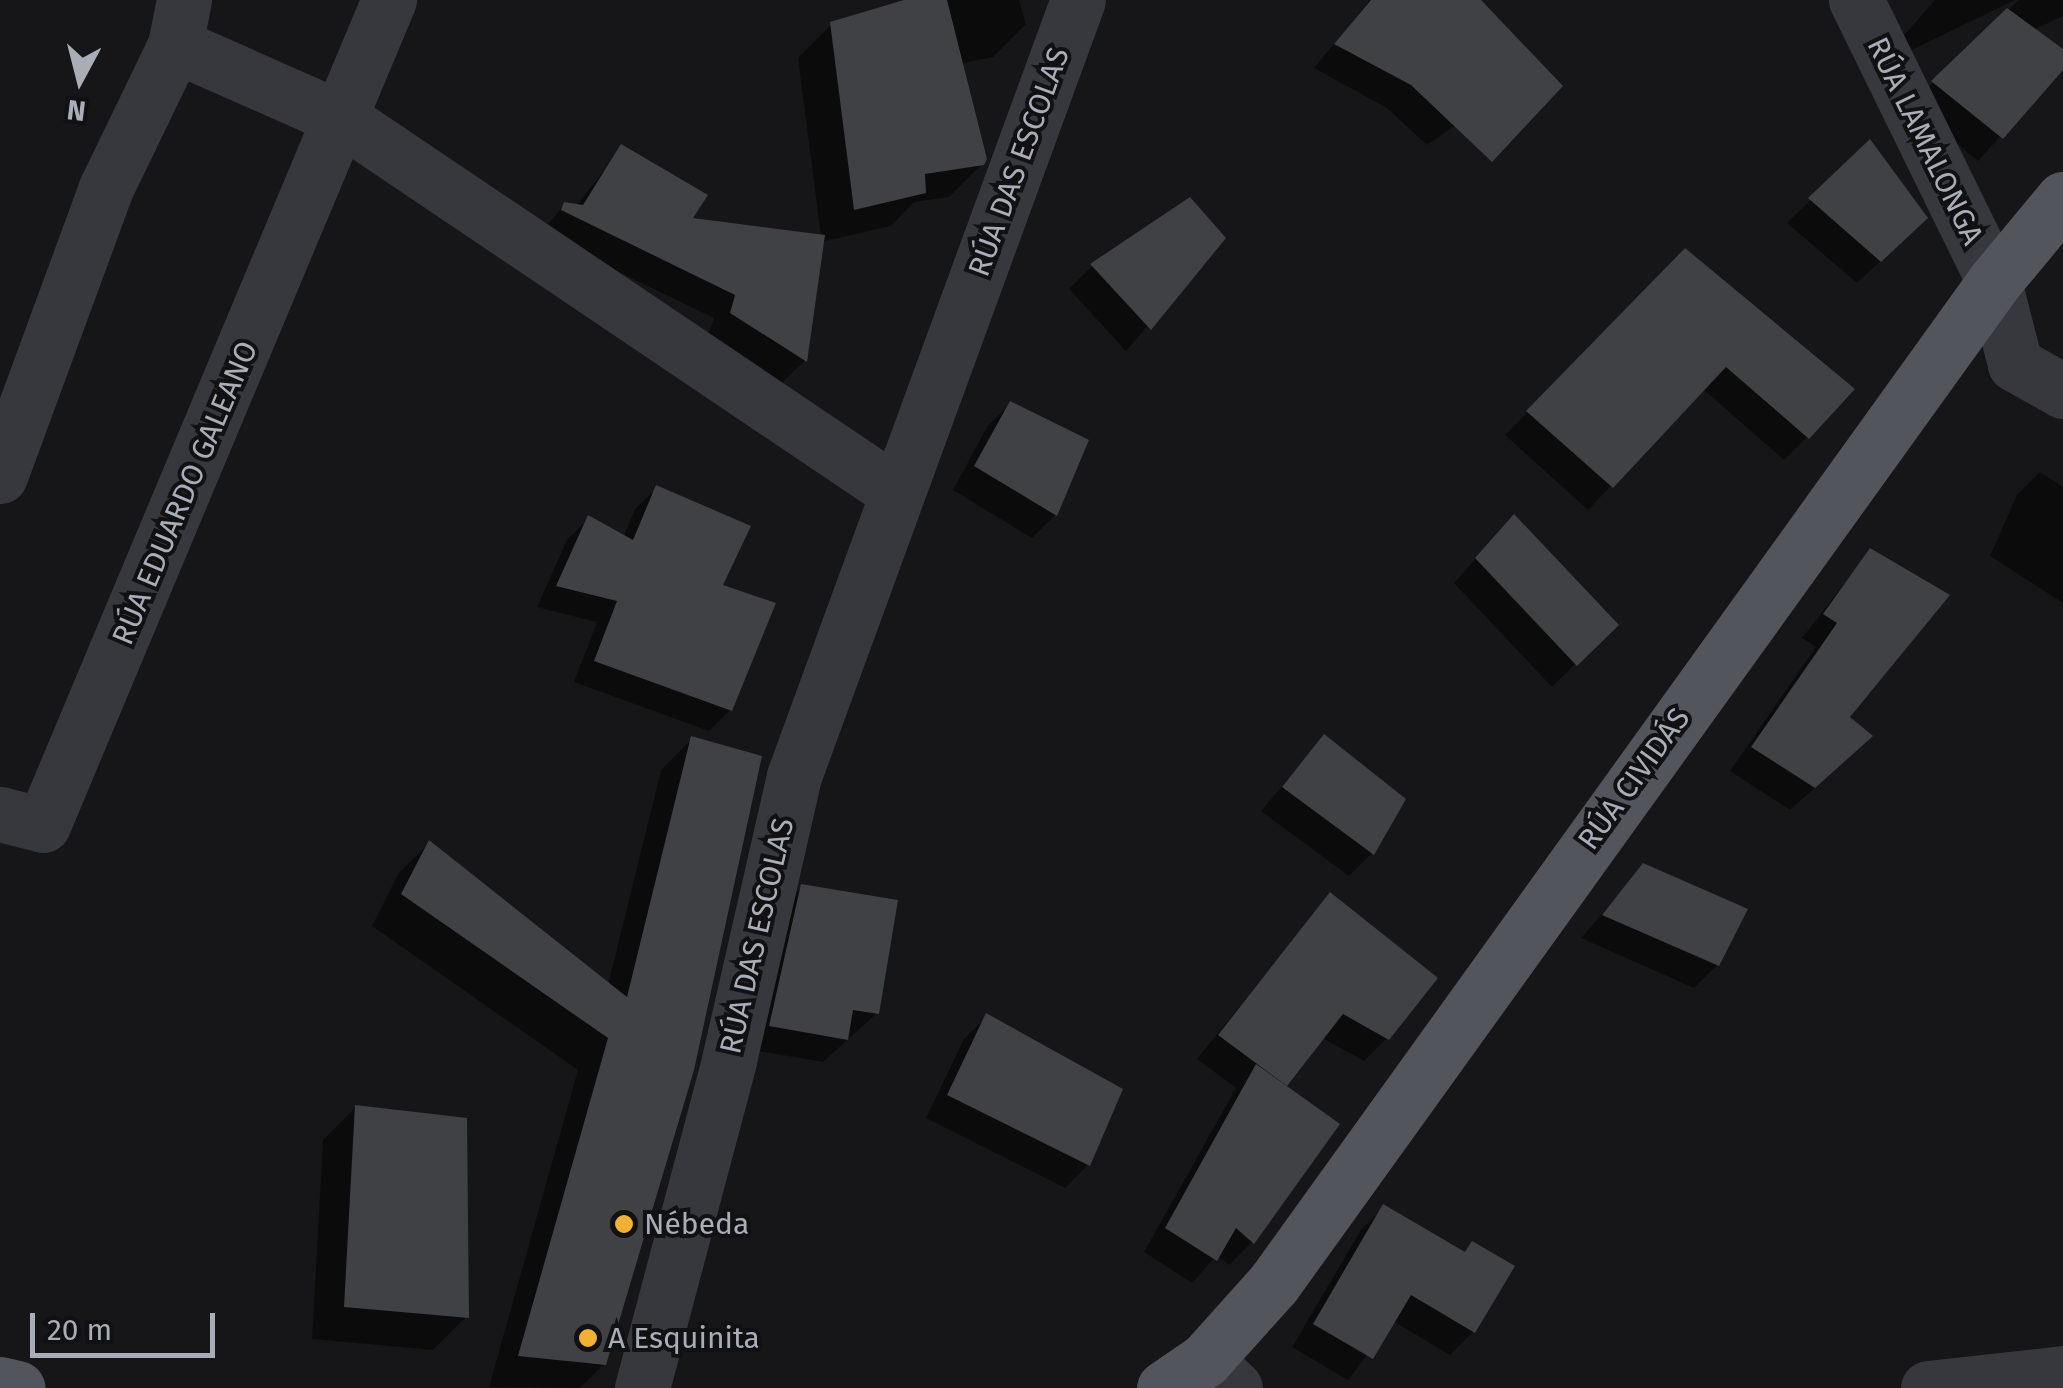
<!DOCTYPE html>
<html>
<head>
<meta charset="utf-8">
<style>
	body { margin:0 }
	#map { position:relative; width:2063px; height:1388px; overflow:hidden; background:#161618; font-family:"Fira Sans",sans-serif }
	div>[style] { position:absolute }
	.shadow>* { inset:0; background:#0007 }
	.building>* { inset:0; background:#404145 }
	.minor>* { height:55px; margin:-27.5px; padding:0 27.5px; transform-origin:27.5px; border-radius:27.5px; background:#37383d }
	.major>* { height:55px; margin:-27.5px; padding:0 27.5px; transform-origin:27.5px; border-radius:27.5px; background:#53555c }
	.dots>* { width:28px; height:28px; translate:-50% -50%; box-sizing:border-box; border:5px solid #111113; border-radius:50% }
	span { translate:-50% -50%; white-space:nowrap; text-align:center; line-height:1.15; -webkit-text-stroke:8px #111113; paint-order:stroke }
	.street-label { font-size:30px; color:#a8adb8 }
	.poi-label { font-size:30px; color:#a8adb8 }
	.left { translate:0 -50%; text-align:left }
	.north { position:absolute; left:30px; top:30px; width:100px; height:100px; -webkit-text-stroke:8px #111113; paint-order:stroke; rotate:187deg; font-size:28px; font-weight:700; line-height:40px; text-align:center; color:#a8adb8 }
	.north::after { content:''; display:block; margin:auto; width:35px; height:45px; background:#a8adb8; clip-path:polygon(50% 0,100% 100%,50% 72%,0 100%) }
	.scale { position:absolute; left:30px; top:1313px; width:185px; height:45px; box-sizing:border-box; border:5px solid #a8adb8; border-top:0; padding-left:12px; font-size:30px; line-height:35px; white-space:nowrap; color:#a8adb8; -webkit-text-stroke:8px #111113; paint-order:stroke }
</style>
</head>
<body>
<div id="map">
	<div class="shadow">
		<div style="clip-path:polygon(906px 0,1019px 0,1026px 24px,993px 57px,959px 64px,982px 164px,949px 197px,914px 202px,891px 226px,821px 242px,805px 360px,782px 383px,708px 336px,714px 318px,540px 234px,564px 205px,576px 206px,622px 148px,689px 220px,821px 237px,798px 58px,831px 25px)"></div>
		<div style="clip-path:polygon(1370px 0,1478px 0,1514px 85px,1427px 145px,1387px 108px,1314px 68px)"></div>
		<div style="clip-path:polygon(1935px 0,2015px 0,1887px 62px,1885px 57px)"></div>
		<div style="clip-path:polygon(2019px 0,2063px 0,2063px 16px,2033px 30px,2063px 52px,2063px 67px,1978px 161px,1910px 105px)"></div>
		<div style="clip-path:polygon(1870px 142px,1902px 241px,1857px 283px,1787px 223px)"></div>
		<div style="clip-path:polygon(1223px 238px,1126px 351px,1069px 289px,1092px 266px)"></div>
		<div style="clip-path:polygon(1685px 252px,1807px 437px,1784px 460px,1703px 389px,1588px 510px,1505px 435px)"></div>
		<div style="clip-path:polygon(1010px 404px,1086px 441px,1055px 515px,1032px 538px,953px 490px,987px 427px)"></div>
		<div style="clip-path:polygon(2040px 472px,2063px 487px,2063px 603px,1990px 556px,2017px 495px)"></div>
		<div style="clip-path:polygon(657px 488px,720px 586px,730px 710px,709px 731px,574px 682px,597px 622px,537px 607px,567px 540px,588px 519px,623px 538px,635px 509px)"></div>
		<div style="clip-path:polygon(1491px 541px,1615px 625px,1552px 687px,1454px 583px)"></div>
		<div style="clip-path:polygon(1870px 551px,1847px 759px,1790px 810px,1730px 771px,1816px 647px,1802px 638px)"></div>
		<div style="clip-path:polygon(1324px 737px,1372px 853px,1349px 876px,1261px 811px)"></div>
		<div style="clip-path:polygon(692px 739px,604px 1364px,580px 1388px,489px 1387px,578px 1070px,372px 926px,398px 874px,429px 843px,608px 985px,661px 770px)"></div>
		<div style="clip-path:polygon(1644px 866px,1717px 965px,1694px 988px,1581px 938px)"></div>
		<div style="clip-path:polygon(802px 887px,877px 1013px,823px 1062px,747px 1049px,779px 910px)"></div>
		<div style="clip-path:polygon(1330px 895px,1387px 1038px,1364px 1061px,1322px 1038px,1284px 1086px,1337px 1125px,1252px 1242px,1229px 1265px,1217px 1255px,1192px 1283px,1144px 1252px,1236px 1088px,1197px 1059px)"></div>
		<div style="clip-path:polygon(987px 1016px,1088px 1165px,1065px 1188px,926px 1118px,964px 1039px)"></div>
		<div style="clip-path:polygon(356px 1107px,466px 1317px,433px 1350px,312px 1339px,323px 1140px)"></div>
		<div style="clip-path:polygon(1384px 1207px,1463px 1254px,1473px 1244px,1473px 1332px,1450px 1355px,1393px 1321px,1348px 1380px,1292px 1347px,1361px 1230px)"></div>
	</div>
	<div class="building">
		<div style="clip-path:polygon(904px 0,947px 0,987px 159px,984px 165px,925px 174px,926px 193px,854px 210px,830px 22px)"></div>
		<div style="clip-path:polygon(1371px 0,1481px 0,1563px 86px,1492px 162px,1411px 85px,1334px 44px)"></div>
		<div style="clip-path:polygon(2007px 8px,2063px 49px,2063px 70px,2003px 139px,1931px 81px)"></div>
		<div style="clip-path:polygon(1870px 139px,1928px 218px,1881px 262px,1808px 198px)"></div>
		<div style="clip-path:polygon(621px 144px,708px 195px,693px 218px,825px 235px,807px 362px,730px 313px,735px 295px,561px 210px,564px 202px,583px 205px)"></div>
		<div style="clip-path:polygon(1190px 197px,1226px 238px,1151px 330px,1090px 264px)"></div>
		<div style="clip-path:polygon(1685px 248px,1855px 389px,1809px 439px,1726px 367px,1613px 488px,1526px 411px)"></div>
		<div style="clip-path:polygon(1010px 401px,1089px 440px,1057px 516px,974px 466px)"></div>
		<div style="clip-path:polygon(656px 485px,751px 526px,723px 585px,776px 603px,732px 711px,594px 661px,617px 601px,556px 586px,588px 515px,633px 540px)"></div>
		<div style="clip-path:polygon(1514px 514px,1619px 625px,1577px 666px,1475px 558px)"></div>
		<div style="clip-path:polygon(1870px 548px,1950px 595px,1850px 717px,1873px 736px,1815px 788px,1751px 747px,1837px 623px,1823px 614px)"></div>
		<div style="clip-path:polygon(1324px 734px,1406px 799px,1374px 855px,1282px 787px)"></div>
		<div style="clip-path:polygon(691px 736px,762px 756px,694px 1070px,606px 1365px,518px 1356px,608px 1038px,401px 894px,429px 840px,627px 997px)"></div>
		<div style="clip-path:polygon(1643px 863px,1748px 909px,1719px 966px,1602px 915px)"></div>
		<div style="clip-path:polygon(801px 884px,898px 900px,879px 1014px,853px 1010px,848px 1040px,769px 1026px)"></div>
		<div style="clip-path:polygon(1330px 892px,1438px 978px,1389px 1040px,1343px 1014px,1287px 1086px,1218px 1035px)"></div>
		<div style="clip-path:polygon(986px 1013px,1123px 1089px,1090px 1166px,947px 1095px)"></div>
		<div style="clip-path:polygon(1256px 1064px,1340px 1124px,1254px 1244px,1236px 1228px,1217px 1261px,1165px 1228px)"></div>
		<div style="clip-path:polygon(355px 1105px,467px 1118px,469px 1318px,344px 1307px)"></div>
		<div style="clip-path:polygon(1383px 1204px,1465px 1252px,1472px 1241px,1515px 1266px,1475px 1333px,1411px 1295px,1373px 1359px,1313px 1324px)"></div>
	</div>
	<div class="minor">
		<div style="left:1856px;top:0;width:314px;rotate:63.9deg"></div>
		<div style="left:1994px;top:282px;width:85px;rotate:75.6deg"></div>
		<div style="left:2015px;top:364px;width:55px;rotate:29.4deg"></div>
		<div style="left:175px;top:45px;width:185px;rotate:23.9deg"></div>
		<div style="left:344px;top:120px;width:666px;rotate:33.98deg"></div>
		<div style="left:0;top:476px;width:305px;rotate:-69.8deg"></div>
		<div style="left:105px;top:190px;width:161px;rotate:-64.2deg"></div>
		<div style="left:175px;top:45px;width:46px;rotate:-78.7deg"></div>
		<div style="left:0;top:814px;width:44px;rotate:14.3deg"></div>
		<div style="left:43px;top:825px;width:895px;rotate:-67.25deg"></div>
		<div style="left:1205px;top:1360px;width:41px;rotate:43deg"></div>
		<div style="left:642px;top:1388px;width:339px;rotate:-75.1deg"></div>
		<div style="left:729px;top:1060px;width:291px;rotate:-77.1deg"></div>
		<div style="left:794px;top:776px;width:826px;rotate:-69.9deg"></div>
		<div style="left:1928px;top:1388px;width:136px;rotate:-6.3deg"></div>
	</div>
	<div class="major">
		<div style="left:0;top:1384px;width:18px;rotate:13deg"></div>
		<div style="left:1164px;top:1388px;width:50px;rotate:-34.3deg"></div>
		<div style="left:1205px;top:1360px;width:103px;rotate:-48.1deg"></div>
		<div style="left:1274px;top:1283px;width:1233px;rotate:-54.27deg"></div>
		<div style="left:1994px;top:282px;width:108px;rotate:-50.3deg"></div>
	</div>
	<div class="dots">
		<div style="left:624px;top:1224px;background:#f2b134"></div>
		<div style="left:588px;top:1338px;background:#f2b134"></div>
	</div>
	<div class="street-label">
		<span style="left:1925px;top:141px;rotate:64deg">RÚA LAMALONGA</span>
		<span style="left:1019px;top:162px;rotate:-70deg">RÚA DAS ESCOLAS</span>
		<span style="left:185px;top:493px;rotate:-67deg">RÚA EDUARDO GALEANO</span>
		<span style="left:1634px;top:779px;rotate:-54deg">RÚA CIVIDÁS</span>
		<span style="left:757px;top:936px;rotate:-77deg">RÚA DAS ESCOLAS</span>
	</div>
	<div class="poi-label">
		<span class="left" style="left:644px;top:1224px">Nébeda</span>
		<span class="left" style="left:608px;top:1338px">A Esquinita</span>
	</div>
	<div class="north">N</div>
	<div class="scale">20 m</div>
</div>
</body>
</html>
